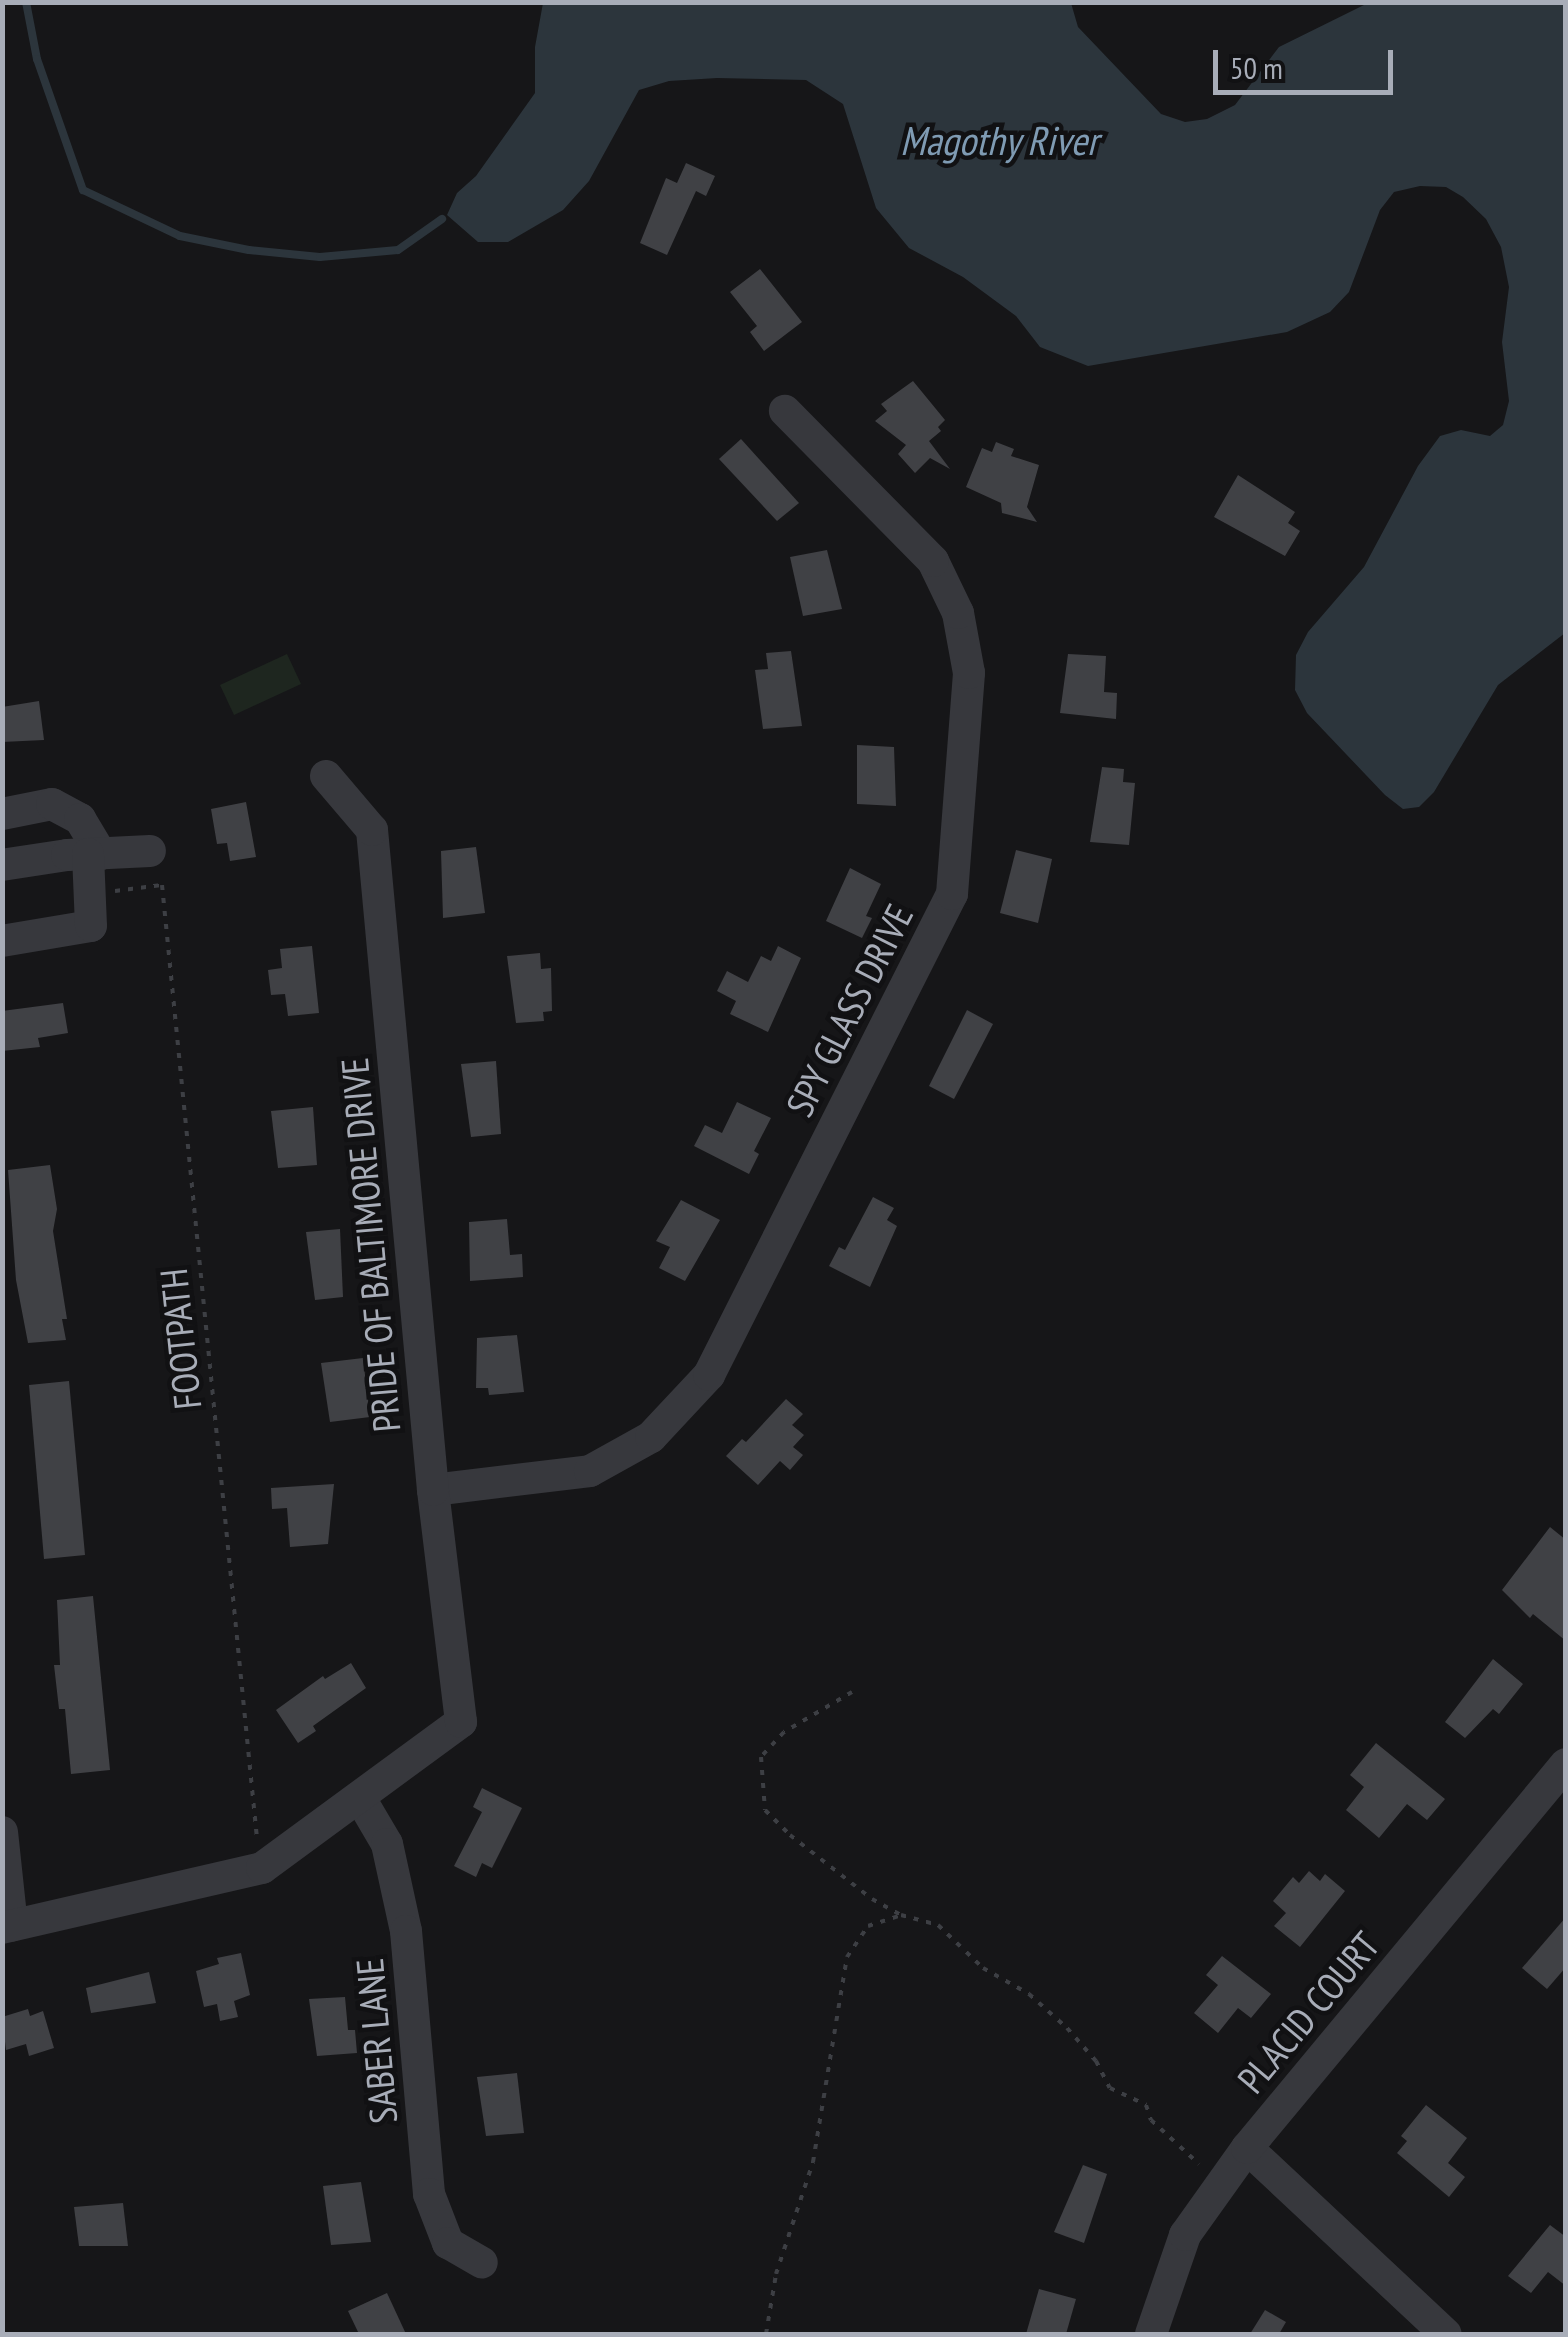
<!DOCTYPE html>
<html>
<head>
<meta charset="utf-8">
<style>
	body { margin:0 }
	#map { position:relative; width:1568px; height:2337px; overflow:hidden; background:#161618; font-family:"PT Sans Narrow",sans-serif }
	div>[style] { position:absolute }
	.green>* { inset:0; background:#1e261f }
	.water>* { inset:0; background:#2c353c }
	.stream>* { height:8px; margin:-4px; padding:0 4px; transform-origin:4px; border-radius:4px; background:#2c353c }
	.building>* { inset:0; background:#404145 }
	.path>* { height:4px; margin-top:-2px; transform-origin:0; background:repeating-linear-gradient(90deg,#3d3f44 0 5px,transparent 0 13px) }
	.minor>* { height:32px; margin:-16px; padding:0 16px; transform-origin:16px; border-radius:16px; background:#37383d }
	span { translate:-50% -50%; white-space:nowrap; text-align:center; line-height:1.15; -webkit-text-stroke:9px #111113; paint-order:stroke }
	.street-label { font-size:38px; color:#a8adb8 }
	.water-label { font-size:40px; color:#7f9bb3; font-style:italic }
	.frame { position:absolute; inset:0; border:5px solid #a8adb8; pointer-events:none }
	.scale { position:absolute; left:1213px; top:50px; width:180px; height:45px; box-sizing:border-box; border:5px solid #a8adb8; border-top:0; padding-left:12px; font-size:30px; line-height:35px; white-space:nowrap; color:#a8adb8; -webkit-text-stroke:8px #111113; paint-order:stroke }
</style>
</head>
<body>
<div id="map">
	<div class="green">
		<div style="clip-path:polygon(287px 654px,301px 684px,234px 715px,220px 685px)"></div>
	</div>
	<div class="water">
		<div style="clip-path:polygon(543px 3px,1071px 3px,1078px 27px,1161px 114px,1185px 122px,1207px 119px,1235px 105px,1279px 47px,1368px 3px,1565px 3px,1565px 633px,1498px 685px,1434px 792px,1419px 807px,1403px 809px,1385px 795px,1307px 713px,1295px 690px,1296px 655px,1308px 632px,1364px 567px,1418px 466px,1440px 436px,1461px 430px,1490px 436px,1503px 425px,1509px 401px,1502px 342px,1509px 287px,1501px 247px,1486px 219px,1463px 197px,1446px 187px,1420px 186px,1394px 192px,1380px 210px,1349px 292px,1330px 312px,1287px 332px,1088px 366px,1040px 347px,1016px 316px,963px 277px,909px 248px,876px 208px,843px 104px,806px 80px,717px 78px,669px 81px,639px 90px,589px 181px,563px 210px,508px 242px,478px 242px,447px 215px,457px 193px,476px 176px,535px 93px,535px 47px)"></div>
	</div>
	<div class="stream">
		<div style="left:26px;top:2px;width:58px;rotate:79.1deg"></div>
		<div style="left:37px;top:59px;width:139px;rotate:70.7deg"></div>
		<div style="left:83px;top:190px;width:107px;rotate:25.4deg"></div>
		<div style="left:180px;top:236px;width:70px;rotate:11.5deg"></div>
		<div style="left:249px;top:250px;width:71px;rotate:5.6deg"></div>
		<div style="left:320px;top:257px;width:78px;rotate:-5.1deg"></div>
		<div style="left:398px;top:250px;width:54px;rotate:-35.2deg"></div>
	</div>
	<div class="building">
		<div style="clip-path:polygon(686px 163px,715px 176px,706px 196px,696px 191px,667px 255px,640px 243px,666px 178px,677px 183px)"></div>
		<div style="clip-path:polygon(760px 269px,802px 322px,764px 351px,750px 332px,757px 326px,730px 292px)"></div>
		<div style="clip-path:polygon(913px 381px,945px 420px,938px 427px,941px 431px,929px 441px,950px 469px,930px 458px,915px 473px,898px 454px,906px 445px,875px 421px,887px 411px,881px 404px)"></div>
		<div style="clip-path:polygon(741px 439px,799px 503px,777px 521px,719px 459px)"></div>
		<div style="clip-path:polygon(996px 442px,1014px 449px,1011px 456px,1039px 465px,1027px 507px,1037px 522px,1002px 513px,1001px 503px,966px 487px,982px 448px,992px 452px)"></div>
		<div style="clip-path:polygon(1238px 475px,1295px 512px,1288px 523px,1300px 531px,1285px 556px,1214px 517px)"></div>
		<div style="clip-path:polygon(827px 550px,842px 609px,803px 616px,790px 557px)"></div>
		<div style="clip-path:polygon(791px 651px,802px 726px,763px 729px,755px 670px,768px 669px,766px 653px)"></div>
		<div style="clip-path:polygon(1068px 654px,1106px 656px,1104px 692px,1117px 693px,1116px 719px,1060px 713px)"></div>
		<div style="clip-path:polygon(39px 701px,44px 740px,2px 742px,2px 707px)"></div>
		<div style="clip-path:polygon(857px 745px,894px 747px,896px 806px,857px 804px)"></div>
		<div style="clip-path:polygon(1102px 767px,1124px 769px,1123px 782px,1135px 783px,1129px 845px,1090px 842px)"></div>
		<div style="clip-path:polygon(246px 802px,256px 857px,230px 861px,227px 843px,217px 844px,211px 809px)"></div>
		<div style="clip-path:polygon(476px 847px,485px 913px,443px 918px,441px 851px)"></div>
		<div style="clip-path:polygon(1016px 850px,1052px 859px,1038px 923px,1000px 913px)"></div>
		<div style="clip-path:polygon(850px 868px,881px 884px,866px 916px,872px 918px,862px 938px,826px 921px)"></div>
		<div style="clip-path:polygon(312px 946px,319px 1013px,288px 1016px,285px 994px,271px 995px,268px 970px,282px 968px,280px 949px)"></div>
		<div style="clip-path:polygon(778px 946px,801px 958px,768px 1032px,730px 1014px,736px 1001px,717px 991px,727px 971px,748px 982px,761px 956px,771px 961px)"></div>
		<div style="clip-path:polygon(540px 953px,541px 969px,551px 968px,552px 1011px,543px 1012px,544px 1021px,516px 1023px,507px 956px)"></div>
		<div style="clip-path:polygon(63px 1003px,68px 1033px,38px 1038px,40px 1047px,2px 1051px,2px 1011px)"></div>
		<div style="clip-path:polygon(967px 1010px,993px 1024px,954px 1099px,929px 1086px)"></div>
		<div style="clip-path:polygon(496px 1061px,501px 1134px,471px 1137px,461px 1064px)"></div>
		<div style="clip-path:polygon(737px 1102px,771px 1118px,754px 1151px,759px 1154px,749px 1174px,694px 1146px,705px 1125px,722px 1133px)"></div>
		<div style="clip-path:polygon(313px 1107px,317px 1165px,278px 1168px,271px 1111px)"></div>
		<div style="clip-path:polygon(50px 1165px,57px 1209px,53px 1231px,67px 1319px,62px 1319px,66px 1340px,28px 1343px,16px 1280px,8px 1170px)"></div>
		<div style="clip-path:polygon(873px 1197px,894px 1208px,887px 1220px,897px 1226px,870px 1287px,829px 1266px,839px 1247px,845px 1250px)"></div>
		<div style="clip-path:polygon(681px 1200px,720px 1220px,685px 1281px,659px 1268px,670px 1247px,656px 1241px)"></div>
		<div style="clip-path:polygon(507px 1219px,510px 1255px,522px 1254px,523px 1277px,470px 1281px,469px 1222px)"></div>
		<div style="clip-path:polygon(340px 1229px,343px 1297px,315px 1300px,306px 1232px)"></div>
		<div style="clip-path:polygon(517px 1335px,524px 1392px,489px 1395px,488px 1388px,476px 1388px,477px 1338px)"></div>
		<div style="clip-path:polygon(363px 1358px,370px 1417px,330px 1422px,321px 1363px)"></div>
		<div style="clip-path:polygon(69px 1381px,85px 1555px,44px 1559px,29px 1385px)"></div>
		<div style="clip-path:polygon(786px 1399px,803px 1414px,792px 1425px,804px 1435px,793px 1447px,803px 1455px,790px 1470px,780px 1461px,758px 1485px,726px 1456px,742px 1439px,746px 1442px)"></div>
		<div style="clip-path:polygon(334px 1484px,328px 1544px,290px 1547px,287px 1508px,272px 1509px,271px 1488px)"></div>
		<div style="clip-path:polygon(1550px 1527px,1566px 1540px,1566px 1641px,1533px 1614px,1530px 1618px,1502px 1590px)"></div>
		<div style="clip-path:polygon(93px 1596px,110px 1770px,71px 1774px,65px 1709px,59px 1709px,54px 1665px,60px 1665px,57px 1600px)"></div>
		<div style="clip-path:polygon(1493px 1659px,1523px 1684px,1499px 1714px,1493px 1709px,1465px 1738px,1445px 1722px)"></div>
		<div style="clip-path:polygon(351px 1663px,366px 1688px,313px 1726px,316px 1731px,298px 1743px,276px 1710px,323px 1676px,325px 1679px)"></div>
		<div style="clip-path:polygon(1376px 1743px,1445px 1799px,1427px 1820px,1407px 1804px,1379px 1838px,1346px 1810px,1364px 1787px,1350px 1775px)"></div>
		<div style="clip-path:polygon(482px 1788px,522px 1808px,492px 1868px,482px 1863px,476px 1877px,454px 1866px,482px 1812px,473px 1807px)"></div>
		<div style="clip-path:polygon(1309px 1871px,1320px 1881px,1325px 1874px,1345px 1891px,1300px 1947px,1274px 1926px,1286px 1913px,1273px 1901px,1293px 1877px,1299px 1883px)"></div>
		<div style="clip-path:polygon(1566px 1917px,1566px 1967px,1547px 1989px,1522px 1968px)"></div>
		<div style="clip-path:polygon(241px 1953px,250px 1995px,234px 2001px,238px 2017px,220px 2021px,217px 2004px,204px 2007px,196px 1971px,219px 1964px,217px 1958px)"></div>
		<div style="clip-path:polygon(1222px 1956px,1271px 1994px,1251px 2018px,1238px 2008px,1218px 2033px,1194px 2013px,1218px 1985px,1206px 1975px)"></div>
		<div style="clip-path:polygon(149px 1972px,156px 2003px,91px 2013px,86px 1988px)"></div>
		<div style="clip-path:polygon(345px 1997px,348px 2030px,355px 2030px,357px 2053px,317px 2056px,309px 1999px)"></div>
		<div style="clip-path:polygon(28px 2009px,30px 2016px,43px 2011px,54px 2048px,29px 2056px,26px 2044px,6px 2050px,2px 2017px)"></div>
		<div style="clip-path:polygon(517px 2073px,524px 2133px,486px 2136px,477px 2077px)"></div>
		<div style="clip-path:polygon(1426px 2105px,1467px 2138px,1448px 2163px,1465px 2177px,1449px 2197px,1397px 2153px,1407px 2141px,1401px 2136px)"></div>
		<div style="clip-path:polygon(1083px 2165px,1107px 2174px,1084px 2243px,1054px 2232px)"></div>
		<div style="clip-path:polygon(361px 2182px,371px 2242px,331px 2245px,323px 2186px)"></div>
		<div style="clip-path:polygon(123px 2203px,128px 2246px,79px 2246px,74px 2207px)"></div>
		<div style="clip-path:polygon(1550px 2225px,1566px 2237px,1566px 2286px,1548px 2272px,1531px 2293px,1508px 2276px)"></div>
		<div style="clip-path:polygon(1039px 2289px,1076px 2299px,1066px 2334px,1026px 2334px)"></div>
		<div style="clip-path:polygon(387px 2293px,406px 2334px,359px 2334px,348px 2311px)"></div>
		<div style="clip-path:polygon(1265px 2310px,1286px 2322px,1279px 2334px,1250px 2334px)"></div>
	</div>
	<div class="path">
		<div style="left:115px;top:891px;width:47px;rotate:-7.3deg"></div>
		<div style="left:162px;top:885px;width:958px;rotate:84.31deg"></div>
		<div style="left:852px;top:1692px;width:79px;rotate:149.5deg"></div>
		<div style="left:784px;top:1732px;width:34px;rotate:133deg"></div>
		<div style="left:761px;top:1757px;width:53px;rotate:85.7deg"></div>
		<div style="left:765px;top:1810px;width:35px;rotate:45deg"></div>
		<div style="left:790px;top:1835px;width:104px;rotate:38deg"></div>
		<div style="left:872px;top:1899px;width:33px;rotate:29deg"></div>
		<div style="left:766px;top:2334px;width:61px;rotate:-80.5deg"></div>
		<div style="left:776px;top:2274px;width:118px;rotate:-71.7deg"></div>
		<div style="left:813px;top:2162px;width:208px;rotate:-80.6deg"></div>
		<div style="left:847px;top:1957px;width:37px;rotate:-56deg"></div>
		<div style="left:868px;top:1926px;width:35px;rotate:-18deg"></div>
		<div style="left:901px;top:1915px;width:38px;rotate:15deg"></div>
		<div style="left:938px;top:1925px;width:62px;rotate:43.7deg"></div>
		<div style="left:983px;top:1968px;width:53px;rotate:29.5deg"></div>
		<div style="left:1029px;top:1994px;width:51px;rotate:41.8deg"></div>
		<div style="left:1067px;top:2028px;width:44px;rotate:48.7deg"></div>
		<div style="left:1096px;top:2061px;width:30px;rotate:63deg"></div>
		<div style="left:1110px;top:2088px;width:40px;rotate:25deg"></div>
		<div style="left:1146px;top:2105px;width:16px;rotate:72deg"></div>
		<div style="left:1151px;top:2120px;width:65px;rotate:42.5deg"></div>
	</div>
	<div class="minor">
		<div style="left:2px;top:814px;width:51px;rotate:-11.3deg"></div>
		<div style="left:52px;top:804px;width:32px;rotate:28deg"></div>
		<div style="left:80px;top:819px;width:41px;rotate:59deg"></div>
		<div style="left:2px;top:865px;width:66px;rotate:-8.7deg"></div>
		<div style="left:67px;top:855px;width:83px;rotate:-2.8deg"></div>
		<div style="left:2px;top:941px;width:90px;rotate:-9.6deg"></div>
		<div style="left:91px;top:926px;width:72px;rotate:-92.4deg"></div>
		<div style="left:433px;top:1490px;width:158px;rotate:-6.9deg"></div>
		<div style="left:590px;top:1471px;width:70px;rotate:-29.1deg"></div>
		<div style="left:651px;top:1437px;width:85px;rotate:-46.9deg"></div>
		<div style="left:709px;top:1375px;width:539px;rotate:-63.2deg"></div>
		<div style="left:952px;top:894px;width:222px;rotate:-85.6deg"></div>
		<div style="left:969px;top:673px;width:61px;rotate:-100.4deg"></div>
		<div style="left:958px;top:613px;width:58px;rotate:-115.7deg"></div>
		<div style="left:933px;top:561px;width:211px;rotate:-134.6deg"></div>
		<div style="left:360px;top:1798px;width:53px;rotate:59.6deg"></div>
		<div style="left:387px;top:1844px;width:89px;rotate:77.7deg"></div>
		<div style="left:406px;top:1931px;width:264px;rotate:85deg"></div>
		<div style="left:429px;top:2194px;width:53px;rotate:68.8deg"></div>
		<div style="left:448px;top:2243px;width:39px;rotate:30deg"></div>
		<div style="left:2px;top:1832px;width:94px;rotate:83.9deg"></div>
		<div style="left:2px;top:1928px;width:267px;rotate:-13deg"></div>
		<div style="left:262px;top:1868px;width:247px;rotate:-36.3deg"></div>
		<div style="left:461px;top:1722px;width:234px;rotate:-96.9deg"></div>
		<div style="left:433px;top:1490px;width:663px;rotate:-95.28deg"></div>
		<div style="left:372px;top:830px;width:71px;rotate:-130.4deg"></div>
		<div style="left:1247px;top:2148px;width:272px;rotate:43.1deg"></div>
		<div style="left:1151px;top:2334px;width:105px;rotate:-71deg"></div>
		<div style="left:1185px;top:2235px;width:107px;rotate:-54.5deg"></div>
		<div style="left:1247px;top:2148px;width:499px;rotate:-50.3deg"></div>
	</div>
	<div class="street-label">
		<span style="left:849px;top:1010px;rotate:-63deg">SPY GLASS DRIVE</span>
		<span style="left:370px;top:1245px;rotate:-95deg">PRIDE OF BALTIMORE DRIVE</span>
		<span style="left:180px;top:1339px;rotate:-96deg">FOOTPATH</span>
		<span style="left:1308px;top:2012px;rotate:-50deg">PLACID COURT</span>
		<span style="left:376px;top:2041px;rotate:-95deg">SABER LANE</span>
	</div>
	<div class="water-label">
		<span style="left:999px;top:140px">Magothy River</span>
	</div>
	<div class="frame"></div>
	<div class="scale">50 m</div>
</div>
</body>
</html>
